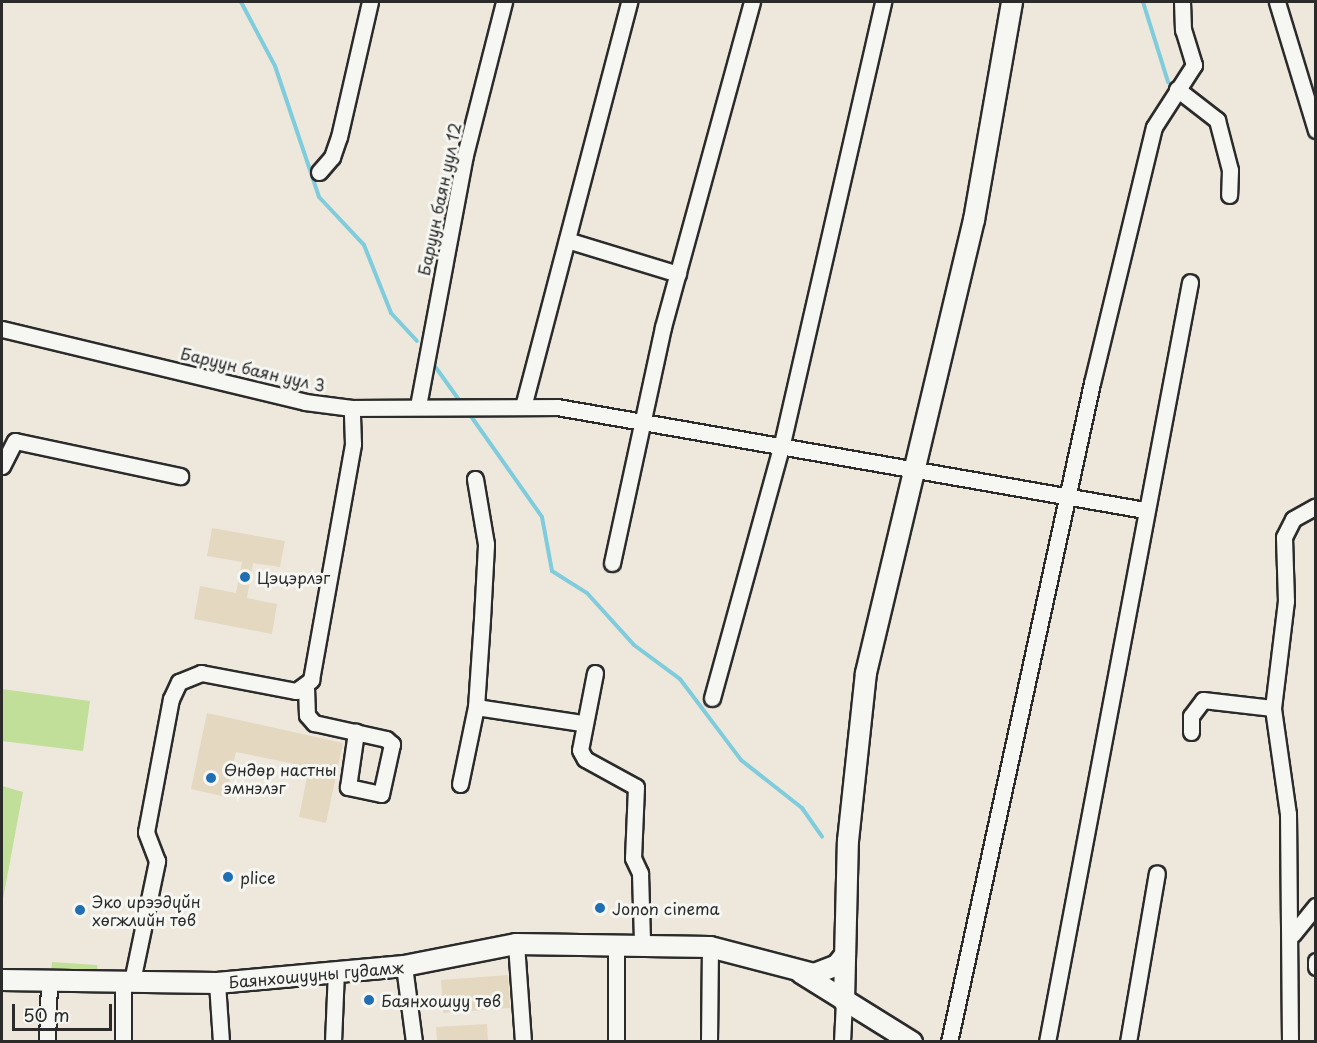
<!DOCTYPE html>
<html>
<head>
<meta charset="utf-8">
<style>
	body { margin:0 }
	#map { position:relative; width:1317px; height:1043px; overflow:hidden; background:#eee8dc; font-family:"Playpen Sans",sans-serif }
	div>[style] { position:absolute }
	.built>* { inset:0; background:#e4d8c1 }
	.green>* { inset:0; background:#c1df98 }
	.stream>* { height:4px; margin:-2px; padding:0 2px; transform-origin:2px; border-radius:2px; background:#7fccdd }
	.roads { filter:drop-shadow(2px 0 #2b2b2b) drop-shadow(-2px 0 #2b2b2b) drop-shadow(0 2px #2b2b2b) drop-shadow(0 -2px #2b2b2b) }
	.street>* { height:15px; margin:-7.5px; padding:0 7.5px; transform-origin:7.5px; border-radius:7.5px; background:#f6f6f2 }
	.secondary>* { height:20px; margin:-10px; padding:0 10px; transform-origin:10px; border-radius:10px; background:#f6f6f2 }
	.dots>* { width:16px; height:16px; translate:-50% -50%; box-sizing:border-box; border:3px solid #f6f6f2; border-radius:50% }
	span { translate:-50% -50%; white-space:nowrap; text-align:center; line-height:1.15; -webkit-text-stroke:6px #f6f6f2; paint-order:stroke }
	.street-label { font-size:16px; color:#2b2b2b }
	.poi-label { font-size:16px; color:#2b2b2b }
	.left { translate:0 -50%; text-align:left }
	.frame { position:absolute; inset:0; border:3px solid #2b2b2b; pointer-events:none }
	.scale { position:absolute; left:12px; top:1004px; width:100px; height:27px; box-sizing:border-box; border:3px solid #2b2b2b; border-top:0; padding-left:8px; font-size:18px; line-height:21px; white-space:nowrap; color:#2b2b2b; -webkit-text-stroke:4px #f6f6f2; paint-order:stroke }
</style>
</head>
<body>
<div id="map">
	<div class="built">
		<div style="clip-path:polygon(212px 528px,285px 541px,280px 567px,253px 563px,247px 598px,277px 604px,272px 634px,194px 619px,200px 586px,236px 593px,242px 562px,207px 556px)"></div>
		<div style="clip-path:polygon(207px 713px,343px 743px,326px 823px,299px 817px,309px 767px,236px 752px,226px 797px,191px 789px)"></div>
		<div style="clip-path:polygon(508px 975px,510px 1008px,443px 1013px,441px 980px)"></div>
		<div style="clip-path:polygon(487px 1024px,488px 1041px,437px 1041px,436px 1027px)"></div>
	</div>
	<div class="green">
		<div style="clip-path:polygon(2px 689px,90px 701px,83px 751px,2px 741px)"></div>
		<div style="clip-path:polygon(2px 786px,23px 792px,3px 899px,2px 898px)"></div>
		<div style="clip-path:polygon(52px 962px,97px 965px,98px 973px,51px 971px)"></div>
	</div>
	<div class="stream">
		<div style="left:241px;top:2px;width:72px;rotate:62deg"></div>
		<div style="left:275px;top:66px;width:138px;rotate:71.4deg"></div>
		<div style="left:319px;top:197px;width:66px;rotate:46.8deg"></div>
		<div style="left:364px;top:245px;width:73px;rotate:68.3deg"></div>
		<div style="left:391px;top:313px;width:38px;rotate:47deg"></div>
		<div style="left:1143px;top:2px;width:84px;rotate:72.6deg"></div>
		<div style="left:434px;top:365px;width:48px;rotate:54.3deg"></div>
		<div style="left:468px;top:412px;width:128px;rotate:54.8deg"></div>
		<div style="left:542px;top:517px;width:55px;rotate:79.5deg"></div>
		<div style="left:552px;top:571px;width:41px;rotate:32.2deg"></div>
		<div style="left:587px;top:593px;width:70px;rotate:47.9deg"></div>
		<div style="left:634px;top:645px;width:57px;rotate:36.5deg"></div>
		<div style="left:680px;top:679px;width:101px;rotate:53deg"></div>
		<div style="left:741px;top:760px;width:78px;rotate:38.2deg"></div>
		<div style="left:802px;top:808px;width:35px;rotate:55deg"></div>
	</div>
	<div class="roads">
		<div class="street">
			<div style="left:1277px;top:2px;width:134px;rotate:73.1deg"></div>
			<div style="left:1177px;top:89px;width:51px;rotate:37.8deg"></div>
			<div style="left:1217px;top:120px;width:52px;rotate:75.4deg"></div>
			<div style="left:1230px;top:170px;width:25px;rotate:92deg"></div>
			<div style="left:319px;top:172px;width:20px;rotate:-49deg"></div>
			<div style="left:332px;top:157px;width:21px;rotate:-71deg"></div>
			<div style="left:339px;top:137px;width:139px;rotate:-77.1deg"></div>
			<div style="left:567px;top:240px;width:116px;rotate:17deg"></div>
			<div style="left:2px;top:329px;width:312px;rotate:13.5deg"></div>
			<div style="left:305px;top:402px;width:47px;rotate:7.3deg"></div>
			<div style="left:352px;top:408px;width:205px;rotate:-0.3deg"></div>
			<div style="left:557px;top:407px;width:597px;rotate:9.94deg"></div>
			<div style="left:524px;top:403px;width:415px;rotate:-75.3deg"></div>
			<div style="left:418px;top:406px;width:255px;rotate:-79.4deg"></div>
			<div style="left:465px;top:155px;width:158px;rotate:-75.7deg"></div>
			<div style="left:2px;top:466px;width:28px;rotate:-63deg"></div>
			<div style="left:15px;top:441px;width:169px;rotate:12deg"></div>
			<div style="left:612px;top:563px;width:241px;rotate:-77.8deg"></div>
			<div style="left:663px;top:327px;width:337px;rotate:-74.7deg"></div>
			<div style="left:595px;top:673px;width:78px;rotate:101deg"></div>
			<div style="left:580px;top:750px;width:10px;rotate:61deg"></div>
			<div style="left:585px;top:759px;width:58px;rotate:28.8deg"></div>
			<div style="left:636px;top:787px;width:71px;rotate:92.4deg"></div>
			<div style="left:633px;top:858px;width:17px;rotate:65deg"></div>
			<div style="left:640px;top:873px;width:69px;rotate:88.3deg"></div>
			<div style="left:306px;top:687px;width:28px;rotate:88deg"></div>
			<div style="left:307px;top:715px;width:11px;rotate:49deg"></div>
			<div style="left:314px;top:723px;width:74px;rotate:12.5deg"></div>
			<div style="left:386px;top:739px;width:8px;rotate:40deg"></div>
			<div style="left:392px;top:744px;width:51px;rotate:102.4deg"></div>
			<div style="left:381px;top:794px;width:34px;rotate:-168deg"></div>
			<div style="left:348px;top:787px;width:56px;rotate:-81.7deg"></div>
			<div style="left:712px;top:698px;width:259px;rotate:-74.6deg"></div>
			<div style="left:781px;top:448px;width:458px;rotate:-77.1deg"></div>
			<div style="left:476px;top:707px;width:107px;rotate:8.6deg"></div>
			<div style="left:1191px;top:732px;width:16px;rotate:-90deg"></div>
			<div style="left:1191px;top:716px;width:20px;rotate:-53deg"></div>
			<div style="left:1203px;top:700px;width:70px;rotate:6.5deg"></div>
			<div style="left:460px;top:784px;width:79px;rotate:-78.3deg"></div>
			<div style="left:476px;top:707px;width:88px;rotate:-86.1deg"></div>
			<div style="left:482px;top:619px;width:75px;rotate:-86.9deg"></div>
			<div style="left:486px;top:544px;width:66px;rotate:-99.6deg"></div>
			<div style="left:1293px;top:934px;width:36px;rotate:-51deg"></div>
			<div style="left:516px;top:944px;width:98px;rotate:85.9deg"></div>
			<div style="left:616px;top:944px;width:98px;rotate:90deg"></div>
			<div style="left:1316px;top:961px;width:6px;rotate:90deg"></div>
			<div style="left:404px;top:966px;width:77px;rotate:82.5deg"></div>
			<div style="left:132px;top:981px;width:123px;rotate:-78.2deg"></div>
			<div style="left:157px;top:861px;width:31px;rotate:-111deg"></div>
			<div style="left:146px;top:832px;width:135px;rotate:-79.4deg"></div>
			<div style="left:171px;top:699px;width:19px;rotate:-65deg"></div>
			<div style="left:179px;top:682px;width:24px;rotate:-22deg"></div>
			<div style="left:201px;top:673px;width:97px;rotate:10.7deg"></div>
			<div style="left:296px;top:691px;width:19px;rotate:-36deg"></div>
			<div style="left:311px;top:680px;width:240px;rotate:-79.9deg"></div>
			<div style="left:353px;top:444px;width:36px;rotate:-92deg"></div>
			<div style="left:123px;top:982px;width:60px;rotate:90deg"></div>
			<div style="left:217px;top:983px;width:59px;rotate:86.1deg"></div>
			<div style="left:47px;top:1042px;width:59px;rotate:-88.1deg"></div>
			<div style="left:333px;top:1042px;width:71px;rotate:-87.6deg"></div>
			<div style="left:709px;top:1042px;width:95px;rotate:-89.4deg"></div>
			<div style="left:842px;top:1042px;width:41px;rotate:-87.2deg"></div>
			<div style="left:949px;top:1042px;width:674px;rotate:-77.76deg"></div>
			<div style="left:1092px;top:383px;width:263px;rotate:-76.4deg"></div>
			<div style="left:1154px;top:127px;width:74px;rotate:-57.2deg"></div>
			<div style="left:1194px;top:65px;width:37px;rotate:-107deg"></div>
			<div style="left:1183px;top:30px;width:28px;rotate:-92deg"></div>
			<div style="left:1047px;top:1042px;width:773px;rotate:-79.34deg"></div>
			<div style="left:1128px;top:1042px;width:171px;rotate:-80.3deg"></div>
			<div style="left:1290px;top:1042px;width:228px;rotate:-90.5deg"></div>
			<div style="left:1288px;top:814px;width:107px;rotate:-98.1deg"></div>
			<div style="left:1273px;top:708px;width:108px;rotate:-83.1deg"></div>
			<div style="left:1286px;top:601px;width:64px;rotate:-91.8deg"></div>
			<div style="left:1284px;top:537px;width:20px;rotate:-63deg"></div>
			<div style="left:1293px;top:519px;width:26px;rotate:-29deg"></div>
		</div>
		<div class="secondary">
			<div style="left:801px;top:973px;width:131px;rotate:31.9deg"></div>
			<div style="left:2px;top:980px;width:215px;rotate:0.8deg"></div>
			<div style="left:217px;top:983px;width:188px;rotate:-5.2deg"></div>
			<div style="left:404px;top:966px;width:114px;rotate:-11.1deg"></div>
			<div style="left:516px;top:944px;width:194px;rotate:0.9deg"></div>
			<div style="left:710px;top:947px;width:107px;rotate:14.6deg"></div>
			<div style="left:814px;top:974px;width:25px;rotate:-21deg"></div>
			<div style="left:837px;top:965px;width:13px;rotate:-51deg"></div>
			<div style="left:844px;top:1001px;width:160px;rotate:-88.6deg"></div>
			<div style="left:848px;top:841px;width:169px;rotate:-83.9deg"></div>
			<div style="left:866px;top:673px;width:466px;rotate:-76.6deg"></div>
			<div style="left:974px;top:220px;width:221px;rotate:-80.1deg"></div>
		</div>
	</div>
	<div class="dots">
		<div style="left:245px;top:577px;background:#1f6fb2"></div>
		<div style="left:211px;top:778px;background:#1f6fb2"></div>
		<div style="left:228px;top:877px;background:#1f6fb2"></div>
		<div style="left:600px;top:908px;background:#1f6fb2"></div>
		<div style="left:80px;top:910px;background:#1f6fb2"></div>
		<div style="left:369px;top:1000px;background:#1f6fb2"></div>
	</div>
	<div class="street-label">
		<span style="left:439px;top:199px;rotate:-78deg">Баруун баян уул 12</span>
		<span style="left:253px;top:369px;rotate:13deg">Баруун баян уул 3</span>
		<span style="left:316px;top:974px;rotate:-5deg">Баянхошууны гудамж</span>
	</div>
	<div class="poi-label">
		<span class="left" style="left:257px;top:577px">Цэцэрлэг</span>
		<span class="left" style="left:224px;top:778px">Өндөр настны<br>эмнэлэг</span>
		<span class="left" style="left:240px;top:877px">plice</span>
		<span class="left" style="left:92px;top:910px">Эко ирээдүйн<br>хөгжлийн төв</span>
		<span class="left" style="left:612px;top:908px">Jonon cinema</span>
		<span class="left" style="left:381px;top:1000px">Баянхошуу төв</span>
	</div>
	<div class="frame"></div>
	<div class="scale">50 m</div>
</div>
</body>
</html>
